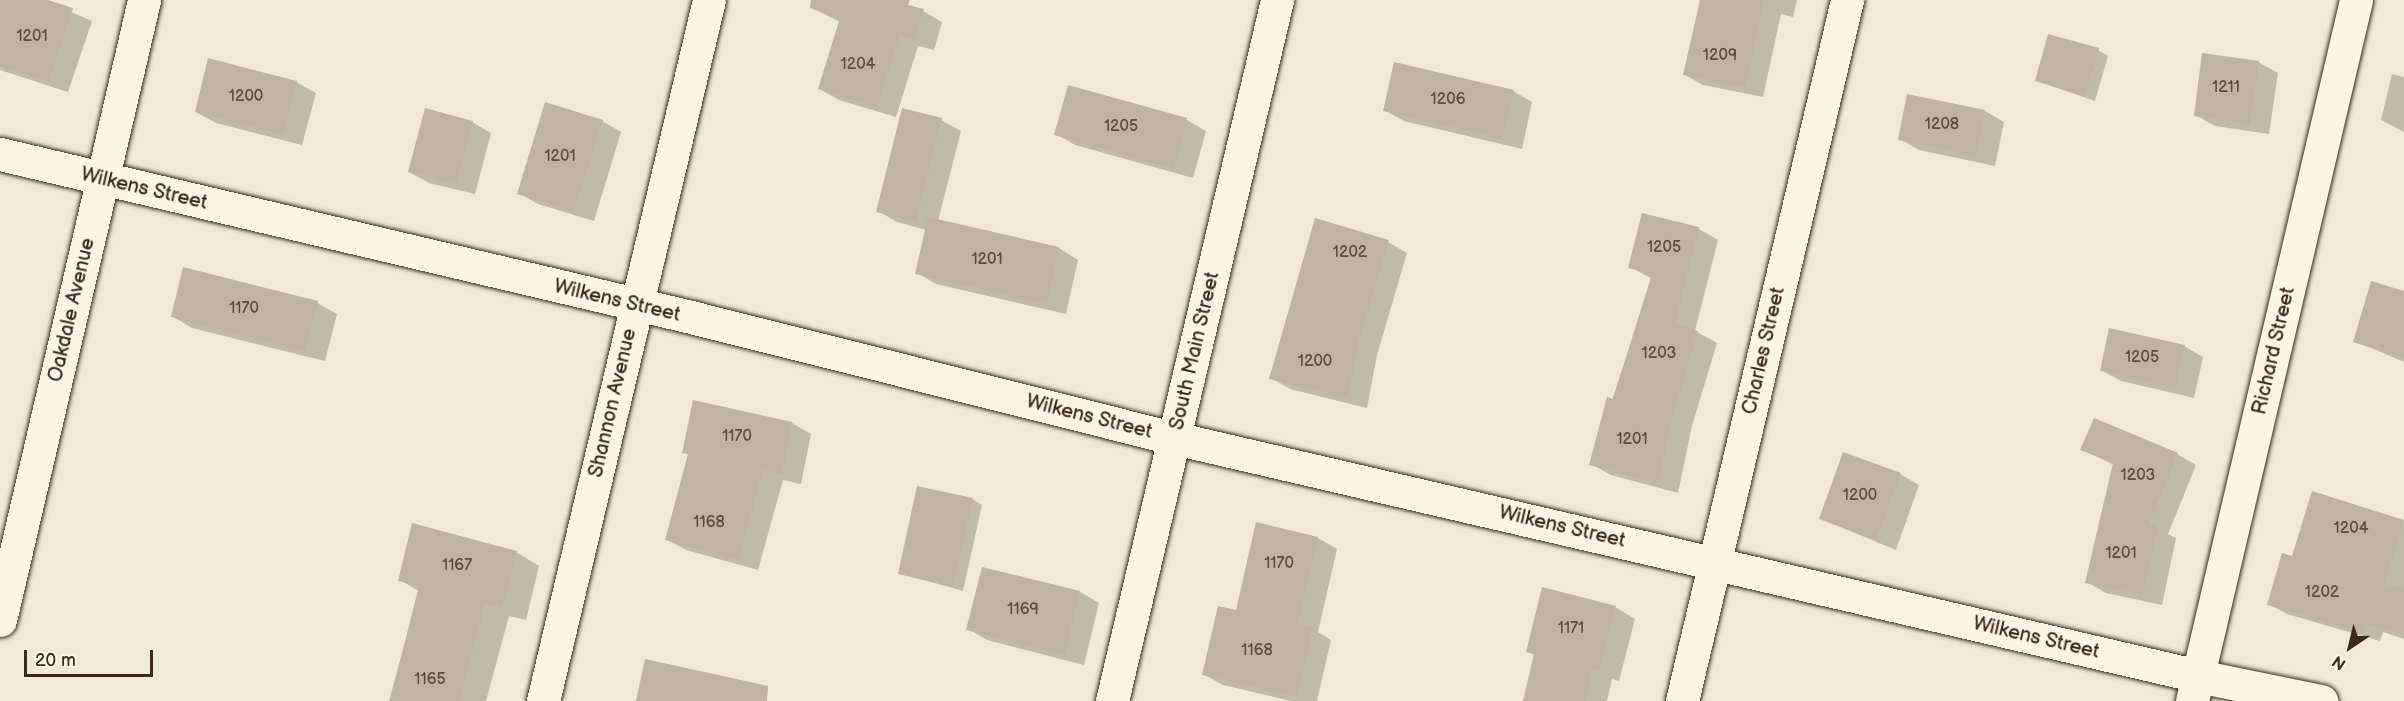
<!DOCTYPE html>
<style>
body{margin:0}
#map{position:relative;width:2404px;height:701px;overflow:hidden;background:#f0e9d9;font-family:"Balsamiq Sans",sans-serif}
div>[style]{position:absolute}
.shadow>*{inset:0;background:#0003}
.building>*{inset:0;background:#beb3a4}
.roads{filter:drop-shadow(0 0 2px #3b2a1e) drop-shadow(0 0 2px #3b2a1e)}
.street>*{height:33px;margin:-16.5px;padding:0 16.5px;transform-origin:16.5px;border-radius:16.5px;background:#fcf5e5}
.secondary>*{height:33px;margin:-16.5px;padding:0 16.5px;transform-origin:16.5px;border-radius:16.5px;background:#fcf5e5}
span{translate:-50% -50%;white-space:nowrap;text-align:center;line-height:1.15;-webkit-text-stroke:4.5px #fcf5e5;paint-order:stroke}
.number-label{font-size:16px;color:#5c4c40}
.number-label span{-webkit-text-stroke-width:0}
.street-label{font-size:20px;color:#3b2a1e}
.north{position:absolute;left:2320px;top:617px;width:60px;height:60px;-webkit-text-stroke:4px #fcf5e5;paint-order:stroke;rotate:215deg;font-size:16px;font-weight:700;line-height:24px;text-align:center;color:#3b2a1e}
.north::after{content:'';display:block;margin:auto;width:21px;height:27px;background:#3b2a1e;clip-path:polygon(50% 0,100% 100%,50% 72%,0 100%)}
.scale{position:absolute;left:24px;top:650px;width:129px;height:27px;box-sizing:border-box;border:3px solid #3b2a1e;border-top:0;padding-left:8px;font-size:18px;line-height:21px;white-space:nowrap;color:#3b2a1e;-webkit-text-stroke:4px #fcf5e5;paint-order:stroke}
</style>
<div id="map">
<div class="shadow">
<div style="clip-path:polygon(5px 0,43px 0,92px 21px,68px 92px,0 70px,0 7px)"></div>
<div style="clip-path:polygon(812px 0,888px 0,923px 11px,942px 22px,934px 50px,918px 46px,896px 117px,839px 100px,820px 89px,840px 22px,810px 7px)"></div>
<div style="clip-path:polygon(1702px 0,1797px 0,1793px 17px,1781px 14px,1763px 97px,1703px 85px,1685px 75px)"></div>
<div style="clip-path:polygon(2098px 50px,2108px 56px,2095px 101px,2037px 81px)"></div>
<div style="clip-path:polygon(2258px 62px,2278px 73px,2269px 134px,2215px 126px,2195px 115px)"></div>
<div style="clip-path:polygon(2392px 74px,2404px 77px,2404px 132px,2381px 120px)"></div>
<div style="clip-path:polygon(296px 82px,316px 93px,302px 145px,216px 123px,196px 112px)"></div>
<div style="clip-path:polygon(1069px 86px,1187px 120px,1206px 131px,1193px 178px,1075px 145px,1056px 134px)"></div>
<div style="clip-path:polygon(1513px 91px,1532px 102px,1522px 149px,1404px 121px,1384px 110px)"></div>
<div style="clip-path:polygon(1985px 111px,2004px 122px,1995px 166px,1919px 150px,1900px 139px)"></div>
<div style="clip-path:polygon(941px 120px,961px 131px,938px 221px,1059px 248px,1078px 260px,1066px 314px,936px 284px,917px 273px,926px 230px,897px 222px,878px 211px)"></div>
<div style="clip-path:polygon(602px 121px,621px 132px,594px 221px,538px 204px,519px 193px)"></div>
<div style="clip-path:polygon(472px 122px,491px 133px,475px 194px,429px 183px,409px 172px)"></div>
<div style="clip-path:polygon(1699px 229px,1718px 240px,1695px 331px,1717px 343px,1692px 426px,1678px 493px,1611px 475px,1591px 464px,1652px 279px,1630px 267px)"></div>
<div style="clip-path:polygon(1388px 242px,1407px 253px,1377px 355px,1367px 408px,1290px 389px,1271px 378px)"></div>
<div style="clip-path:polygon(2404px 293px,2404px 362px,2355px 341px)"></div>
<div style="clip-path:polygon(317px 303px,337px 314px,325px 361px,192px 328px,172px 316px)"></div>
<div style="clip-path:polygon(2184px 346px,2203px 357px,2194px 398px,2121px 381px,2101px 370px)"></div>
<div style="clip-path:polygon(694px 402px,792px 423px,811px 434px,801px 484px,783px 480px,758px 570px,686px 550px,666px 539px,689px 455px,684px 452px)"></div>
<div style="clip-path:polygon(2082px 449px,2177px 454px,2196px 465px,2168px 534px,2176px 538px,2162px 605px,2106px 593px,2087px 582px,2114px 465px)"></div>
<div style="clip-path:polygon(1900px 474px,1919px 485px,1896px 550px,1821px 519px)"></div>
<div style="clip-path:polygon(2313px 493px,2404px 521px,2404px 639px,2383px 632px,2380px 641px,2287px 614px,2269px 604px,2293px 558px)"></div>
<div style="clip-path:polygon(972px 499px,982px 505px,963px 591px,899px 573px)"></div>
<div style="clip-path:polygon(1257px 524px,1318px 538px,1337px 549px,1318px 632px,1331px 640px,1317px 701px,1291px 701px,1223px 685px,1203px 674px,1237px 612px)"></div>
<div style="clip-path:polygon(516px 552px,539px 566px,526px 620px,509px 616px,486px 701px,389px 701px,419px 591px,400px 580px)"></div>
<div style="clip-path:polygon(983px 568px,1080px 592px,1099px 603px,1084px 665px,987px 640px,968px 629px)"></div>
<div style="clip-path:polygon(1615px 607px,1635px 619px,1619px 681px,1612px 679px,1607px 701px,1524px 701px,1535px 655px,1528px 651px)"></div>
</div>
<div class="building">
<div style="clip-path:polygon(0 0,48px 0,73px 8px,49px 82px,0 66px)"></div>
<div style="clip-path:polygon(811px 0,910px 0,908px 5px,924px 9px,914px 40px,899px 36px,877px 108px,818px 89px,840px 18px,810px 8px)"></div>
<div style="clip-path:polygon(1700px 0,1764px 0,1746px 88px,1683px 75px)"></div>
<div style="clip-path:polygon(2048px 34px,2099px 48px,2085px 96px,2035px 81px)"></div>
<div style="clip-path:polygon(2202px 53px,2259px 61px,2250px 124px,2194px 116px)"></div>
<div style="clip-path:polygon(208px 58px,297px 81px,283px 135px,195px 112px)"></div>
<div style="clip-path:polygon(1394px 62px,1514px 90px,1502px 139px,1383px 111px)"></div>
<div style="clip-path:polygon(1068px 85px,1187px 118px,1174px 169px,1054px 135px)"></div>
<div style="clip-path:polygon(1907px 94px,1985px 110px,1976px 156px,1898px 140px)"></div>
<div style="clip-path:polygon(545px 102px,603px 120px,574px 211px,517px 194px)"></div>
<div style="clip-path:polygon(425px 108px,473px 121px,456px 184px,408px 172px)"></div>
<div style="clip-path:polygon(902px 108px,942px 118px,916px 222px,876px 212px)"></div>
<div style="clip-path:polygon(1642px 213px,1699px 227px,1675px 324px,1698px 331px,1673px 415px,1658px 483px,1589px 465px,1607px 397px,1613px 399px,1652px 274px,1628px 268px)"></div>
<div style="clip-path:polygon(928px 217px,1059px 247px,1047px 304px,915px 274px)"></div>
<div style="clip-path:polygon(1315px 218px,1389px 240px,1358px 344px,1348px 398px,1269px 379px)"></div>
<div style="clip-path:polygon(183px 267px,318px 301px,305px 351px,171px 317px)"></div>
<div style="clip-path:polygon(2371px 281px,2404px 291px,2404px 358px,2353px 342px)"></div>
<div style="clip-path:polygon(2109px 328px,2185px 345px,2175px 388px,2100px 371px)"></div>
<div style="clip-path:polygon(693px 400px,792px 422px,782px 474px,763px 470px,739px 560px,665px 540px,688px 454px,682px 453px)"></div>
<div style="clip-path:polygon(2094px 418px,2178px 453px,2149px 524px,2158px 526px,2143px 595px,2085px 583px,2113px 463px,2080px 450px)"></div>
<div style="clip-path:polygon(1843px 452px,1901px 473px,1876px 540px,1819px 519px)"></div>
<div style="clip-path:polygon(917px 486px,973px 498px,953px 587px,898px 574px)"></div>
<div style="clip-path:polygon(2312px 491px,2404px 520px,2385px 584px,2404px 589px,2404px 635px,2365px 623px,2362px 632px,2267px 605px,2282px 553px,2292px 556px)"></div>
<div style="clip-path:polygon(1256px 522px,1318px 537px,1298px 624px,1313px 627px,1297px 697px,1202px 675px,1218px 606px,1236px 610px)"></div>
<div style="clip-path:polygon(412px 523px,517px 551px,502px 608px,485px 603px,460px 701px,390px 701px,419px 586px,398px 581px)"></div>
<div style="clip-path:polygon(982px 567px,1080px 591px,1065px 655px,966px 630px)"></div>
<div style="clip-path:polygon(1542px 587px,1616px 606px,1599px 671px,1593px 669px,1585px 701px,1523px 701px,1534px 654px,1526px 652px)"></div>
<div style="clip-path:polygon(645px 659px,768px 686px,767px 701px,636px 701px)"></div>
</div>
<div class="roads">
<div class="street">
<div style="left:0;top:154px;width:710px;rotate:13.27deg"></div>
<div style="left:691px;top:317px;width:498px;rotate:14.1deg"></div>
<div style="left:1174px;top:438px;width:1051px;rotate:13.08deg"></div>
<div style="left:2198px;top:676px;width:126px;rotate:11.5deg"></div>
<div style="left:0;top:620px;width:637px;rotate:-76.92deg"></div>
<div style="left:543px;top:701px;width:720px;rotate:-76.68deg"></div>
<div style="left:1682px;top:701px;width:720px;rotate:-76.75deg"></div>
<div style="left:2192px;top:701px;width:720px;rotate:-76.83deg"></div>
</div>
<div class="secondary">
<div style="left:1112px;top:701px;width:720px;rotate:-76.75deg"></div>
</div>
</div>
<div class="number-label">
<span style="left:32px;top:37px">1201</span>
<span style="left:1720px;top:56px">1209</span>
<span style="left:858px;top:65px">1204</span>
<span style="left:2226px;top:88px">1211</span>
<span style="left:246px;top:97px">1200</span>
<span style="left:1448px;top:100px">1206</span>
<span style="left:1942px;top:125px">1208</span>
<span style="left:1121px;top:127px">1205</span>
<span style="left:560px;top:157px">1201</span>
<span style="left:1664px;top:248px">1205</span>
<span style="left:1350px;top:253px">1202</span>
<span style="left:987px;top:260px">1201</span>
<span style="left:244px;top:309px">1170</span>
<span style="left:1659px;top:354px">1203</span>
<span style="left:2142px;top:358px">1205</span>
<span style="left:1315px;top:362px">1200</span>
<span style="left:737px;top:437px">1170</span>
<span style="left:1632px;top:440px">1201</span>
<span style="left:2138px;top:476px">1203</span>
<span style="left:1860px;top:496px">1200</span>
<span style="left:709px;top:523px">1168</span>
<span style="left:2351px;top:529px">1204</span>
<span style="left:2121px;top:554px">1201</span>
<span style="left:1279px;top:564px">1170</span>
<span style="left:457px;top:566px">1167</span>
<span style="left:2322px;top:593px">1202</span>
<span style="left:1023px;top:610px">1169</span>
<span style="left:1571px;top:629px">1171</span>
<span style="left:1257px;top:651px">1168</span>
<span style="left:430px;top:680px">1165</span>
</div>
<div class="street-label">
<span style="left:144px;top:189px;rotate:13deg">Wilkens Street</span>
<span style="left:617px;top:301px;rotate:13deg">Wilkens Street</span>
<span style="left:72px;top:310px;rotate:-77deg">Oakdale Avenue</span>
<span style="left:1195px;top:351px;rotate:-77deg">South Main Street</span>
<span style="left:1764px;top:351px;rotate:-77deg">Charles Street</span>
<span style="left:2274px;top:351px;rotate:-77deg">Richard Street</span>
<span style="left:613px;top:403px;rotate:-77deg">Shannon Avenue</span>
<span style="left:1089px;top:417px;rotate:14deg">Wilkens Street</span>
<span style="left:1562px;top:527px;rotate:13deg">Wilkens Street</span>
<span style="left:2036px;top:638px;rotate:13deg">Wilkens Street</span>
</div>
<div class="north">N</div>
<div class="scale">20 m</div>
</div>
